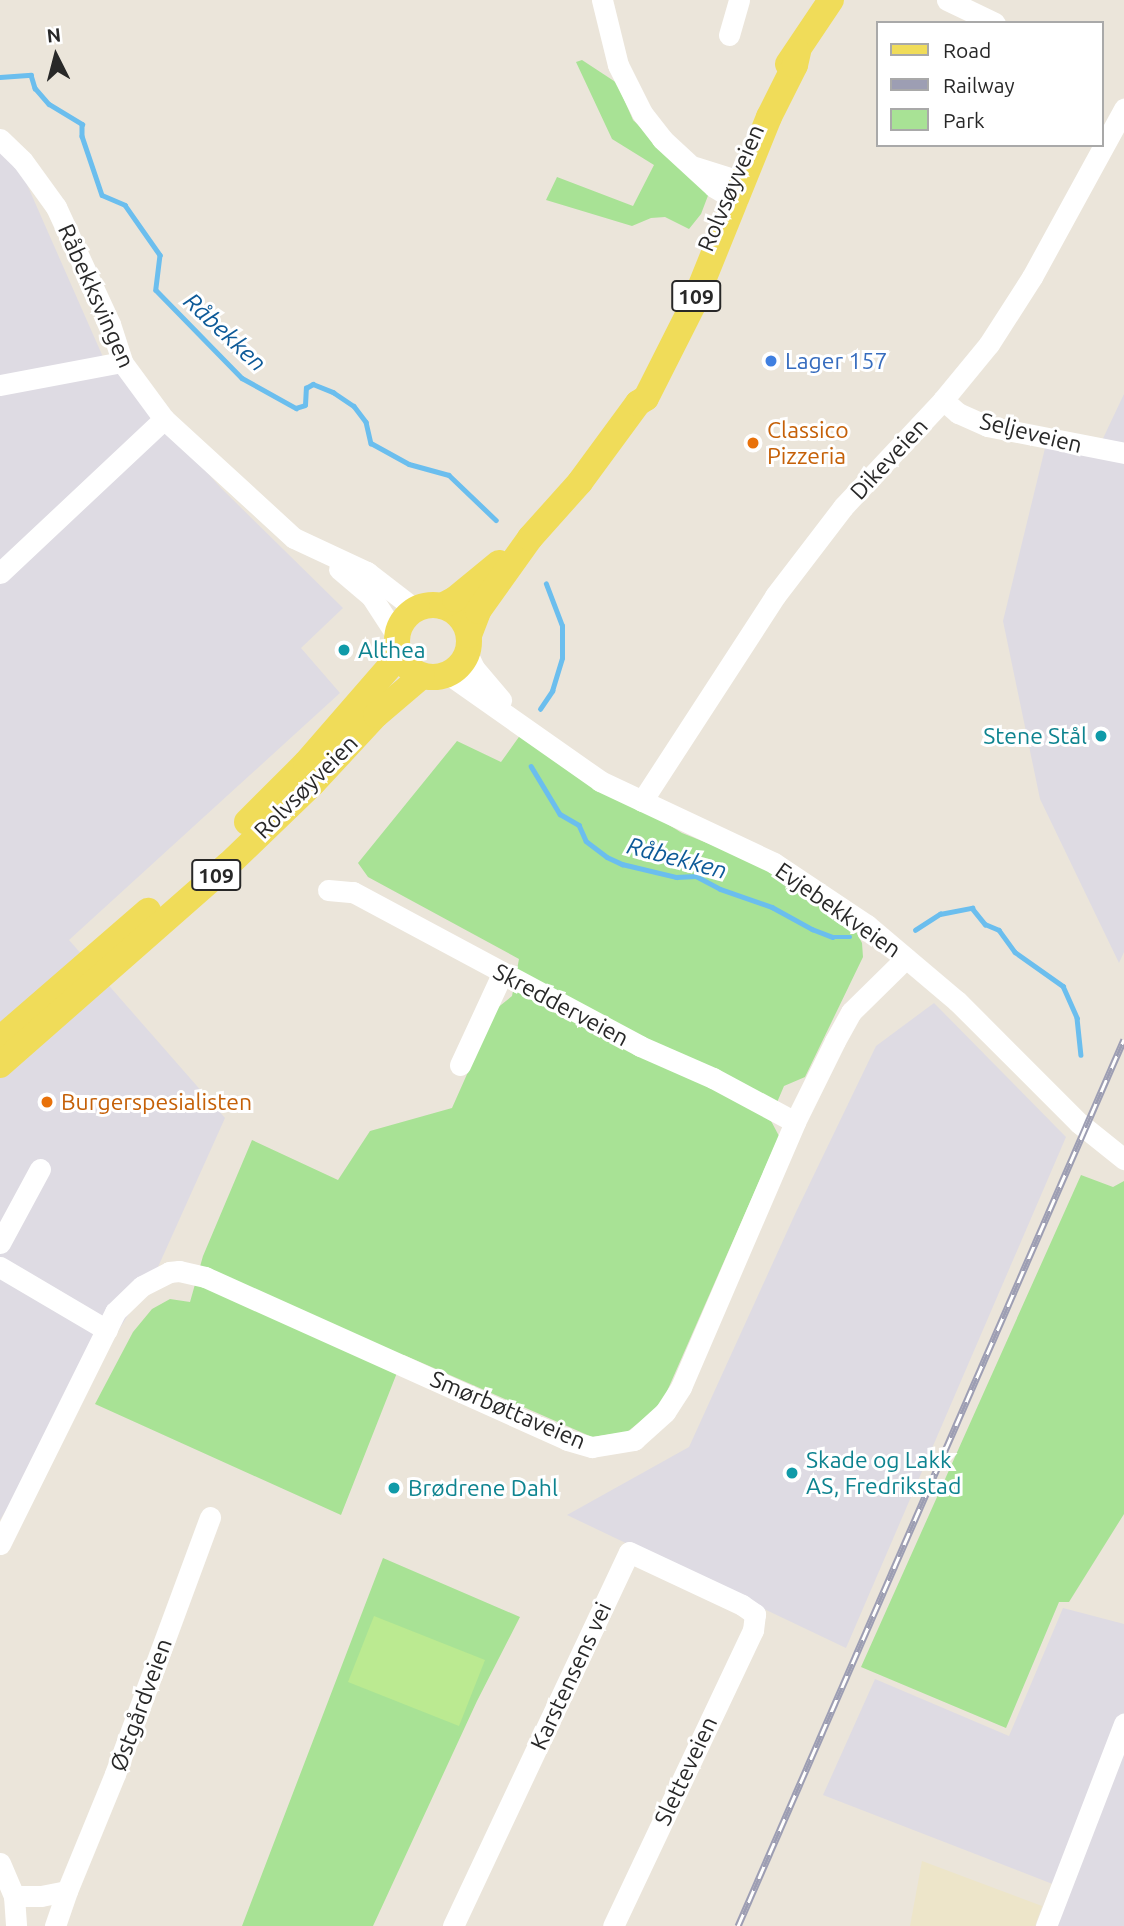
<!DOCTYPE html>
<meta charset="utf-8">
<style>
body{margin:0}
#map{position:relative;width:1124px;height:1926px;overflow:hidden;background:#ebe5da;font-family:Ubuntu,sans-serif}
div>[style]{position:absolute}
.industrial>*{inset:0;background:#dedbe3}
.education>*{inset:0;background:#ede5c9}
.green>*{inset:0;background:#a8e295}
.pitch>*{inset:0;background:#bbea91}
.stream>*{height:4.5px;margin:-2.25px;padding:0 2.25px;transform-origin:2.25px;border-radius:2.25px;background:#6bbeee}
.minor>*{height:21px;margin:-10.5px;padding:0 10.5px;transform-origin:10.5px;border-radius:10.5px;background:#fff}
.major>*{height:26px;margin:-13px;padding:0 13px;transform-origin:13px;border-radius:13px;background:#f0dc59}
.major>.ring{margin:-13px;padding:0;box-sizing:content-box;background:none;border:26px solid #f0dc59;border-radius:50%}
.rail>*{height:7px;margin-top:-3.5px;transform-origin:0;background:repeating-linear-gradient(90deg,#fff 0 13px,#9d9eb3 0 26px);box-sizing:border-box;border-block:2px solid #9d9eb3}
.dots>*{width:19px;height:19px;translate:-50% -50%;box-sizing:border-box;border:4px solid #fff;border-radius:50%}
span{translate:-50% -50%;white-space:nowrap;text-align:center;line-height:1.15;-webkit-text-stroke:6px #fff;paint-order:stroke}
.shield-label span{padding:2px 5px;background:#fff;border:2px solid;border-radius:5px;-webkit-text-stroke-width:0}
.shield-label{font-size:21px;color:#282828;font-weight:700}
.street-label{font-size:23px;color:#282828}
.shop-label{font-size:23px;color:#366cbe}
.left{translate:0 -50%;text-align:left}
.food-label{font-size:23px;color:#c56008}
.culture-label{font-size:23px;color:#0d838f}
.right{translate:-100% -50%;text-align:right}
.water-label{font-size:24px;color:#0d5a98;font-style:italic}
.legend{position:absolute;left:876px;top:21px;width:228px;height:126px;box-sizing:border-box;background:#fff;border:2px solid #a9a9a9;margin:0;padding:9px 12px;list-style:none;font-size:21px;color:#282828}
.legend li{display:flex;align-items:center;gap:14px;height:35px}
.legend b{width:35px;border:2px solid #a9a9a9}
.north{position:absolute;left:21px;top:21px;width:70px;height:70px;-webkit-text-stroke:5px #fff;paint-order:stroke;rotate:354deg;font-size:19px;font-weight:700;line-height:28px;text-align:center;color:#282828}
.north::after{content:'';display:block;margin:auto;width:24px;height:32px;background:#282828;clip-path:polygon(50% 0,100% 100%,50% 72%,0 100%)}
</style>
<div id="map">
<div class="industrial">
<div style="clip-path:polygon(0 153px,18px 164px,103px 357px,221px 488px,343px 608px,301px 648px,340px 693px,69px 940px,225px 1118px,158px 1267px,0 1520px)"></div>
<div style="clip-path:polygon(1124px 394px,1124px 952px,1119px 963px,1040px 799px,1003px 621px,1047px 440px,1098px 449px)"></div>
<div style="clip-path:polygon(934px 1003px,1066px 1137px,846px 1648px,567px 1515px,689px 1447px,796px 1212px,876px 1046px)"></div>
<div style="clip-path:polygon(1063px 1608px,1124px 1624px,1124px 1926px,1055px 1926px,1068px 1890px,823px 1795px,875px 1679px,1009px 1736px)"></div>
</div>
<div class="education">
<div style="clip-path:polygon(922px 1861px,1042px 1906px,1035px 1926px,910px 1926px)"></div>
</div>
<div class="green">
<div style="clip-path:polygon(582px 60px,617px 83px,633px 120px,709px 193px,701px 214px,689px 229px,665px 217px,651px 218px,632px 226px,546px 200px,557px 177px,633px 206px,654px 165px,612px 139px,576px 62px)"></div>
<div style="clip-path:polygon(521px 734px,682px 833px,777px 871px,851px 922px,862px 943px,863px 957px,805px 1077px,784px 1086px,770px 1119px,779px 1136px,661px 1405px,627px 1432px,592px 1437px,404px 1355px,341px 1515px,95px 1404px,133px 1332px,152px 1309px,170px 1299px,190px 1302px,203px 1256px,252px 1140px,338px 1180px,370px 1131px,452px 1108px,496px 1009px,512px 996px,519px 959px,368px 877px,358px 863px,457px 741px,501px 762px)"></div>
<div style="clip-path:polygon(1081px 1175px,1113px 1187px,1124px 1181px,1124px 1514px,1069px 1602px,1059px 1602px,1006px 1728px,861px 1667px)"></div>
<div style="clip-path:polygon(383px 1558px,520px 1617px,477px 1701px,373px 1926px,242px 1926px)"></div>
</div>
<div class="pitch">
<div style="clip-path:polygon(374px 1616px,485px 1660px,459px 1726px,348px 1682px)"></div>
</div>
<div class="stream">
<div style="left:0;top:77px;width:31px;rotate:-4deg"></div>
<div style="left:31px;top:75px;width:14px;rotate:73deg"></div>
<div style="left:35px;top:88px;width:21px;rotate:49deg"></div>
<div style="left:49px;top:104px;width:39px;rotate:31deg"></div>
<div style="left:82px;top:124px;width:12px;rotate:90deg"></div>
<div style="left:82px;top:136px;width:62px;rotate:71.3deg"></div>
<div style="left:102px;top:195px;width:25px;rotate:23deg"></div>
<div style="left:125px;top:205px;width:61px;rotate:55deg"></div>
<div style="left:160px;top:255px;width:35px;rotate:97deg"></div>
<div style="left:156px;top:290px;width:123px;rotate:45.7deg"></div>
<div style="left:242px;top:378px;width:62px;rotate:29.1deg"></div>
<div style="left:296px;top:408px;width:9px;rotate:-18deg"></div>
<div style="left:305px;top:405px;width:17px;rotate:-87deg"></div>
<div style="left:306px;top:388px;width:8px;rotate:-30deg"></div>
<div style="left:313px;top:384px;width:22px;rotate:22deg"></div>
<div style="left:333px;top:392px;width:25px;rotate:34deg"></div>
<div style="left:354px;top:406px;width:20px;rotate:53deg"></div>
<div style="left:366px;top:422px;width:22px;rotate:77deg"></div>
<div style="left:371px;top:443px;width:43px;rotate:28.9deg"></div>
<div style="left:409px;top:464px;width:41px;rotate:15.4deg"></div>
<div style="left:449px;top:475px;width:65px;rotate:43.8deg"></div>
<div style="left:540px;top:709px;width:22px;rotate:-56deg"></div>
<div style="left:552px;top:691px;width:34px;rotate:-73deg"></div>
<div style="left:562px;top:658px;width:32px;rotate:-90deg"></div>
<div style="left:562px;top:626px;width:45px;rotate:-110.9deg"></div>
<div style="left:531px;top:766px;width:56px;rotate:58.9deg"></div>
<div style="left:560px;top:814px;width:22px;rotate:30deg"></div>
<div style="left:579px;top:825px;width:17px;rotate:66deg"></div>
<div style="left:586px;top:841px;width:26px;rotate:37deg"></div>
<div style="left:607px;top:857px;width:17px;rotate:25deg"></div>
<div style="left:622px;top:864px;width:56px;rotate:13.5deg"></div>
<div style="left:676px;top:877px;width:20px;rotate:-3deg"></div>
<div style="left:696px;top:876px;width:27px;rotate:28deg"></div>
<div style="left:720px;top:889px;width:55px;rotate:19.1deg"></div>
<div style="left:772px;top:907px;width:46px;rotate:28.8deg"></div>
<div style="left:812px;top:929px;width:22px;rotate:21deg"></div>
<div style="left:833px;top:937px;width:17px"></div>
<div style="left:915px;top:930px;width:30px;rotate:-33deg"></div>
<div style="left:940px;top:914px;width:33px;rotate:-11deg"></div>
<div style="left:972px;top:908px;width:21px;rotate:51deg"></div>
<div style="left:985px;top:924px;width:15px;rotate:23deg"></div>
<div style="left:999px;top:930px;width:27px;rotate:54deg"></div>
<div style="left:1015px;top:952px;width:59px;rotate:35.3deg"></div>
<div style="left:1063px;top:986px;width:35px;rotate:66deg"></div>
<div style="left:1077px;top:1018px;width:37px;rotate:84deg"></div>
</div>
<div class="minor">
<div style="left:602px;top:0;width:67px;rotate:76.2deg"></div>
<div style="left:618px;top:65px;width:54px;rotate:63.4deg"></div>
<div style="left:642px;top:113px;width:33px;rotate:52deg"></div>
<div style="left:662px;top:139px;width:71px;rotate:42.7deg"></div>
<div style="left:714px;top:187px;width:27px;rotate:31deg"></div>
<div style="left:947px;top:0;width:53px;rotate:25.6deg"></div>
<div style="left:729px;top:35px;width:36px;rotate:-74deg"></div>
<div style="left:0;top:139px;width:30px;rotate:44deg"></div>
<div style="left:22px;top:160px;width:58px;rotate:54.1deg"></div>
<div style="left:56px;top:207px;width:129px;rotate:65.2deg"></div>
<div style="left:110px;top:324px;width:40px;rotate:72deg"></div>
<div style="left:122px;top:362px;width:71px;rotate:53.6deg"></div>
<div style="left:164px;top:419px;width:176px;rotate:42.5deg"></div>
<div style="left:294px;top:538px;width:81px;rotate:25deg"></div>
<div style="left:367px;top:572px;width:61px;rotate:37.6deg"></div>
<div style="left:695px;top:167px;width:50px;rotate:17.4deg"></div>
<div style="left:0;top:385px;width:124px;rotate:-10.7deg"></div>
<div style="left:943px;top:400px;width:20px;rotate:41deg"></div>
<div style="left:958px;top:413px;width:32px;rotate:24deg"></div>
<div style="left:987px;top:426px;width:140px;rotate:11.1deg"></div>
<div style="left:339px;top:569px;width:42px;rotate:40.2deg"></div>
<div style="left:371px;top:596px;width:48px;rotate:57deg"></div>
<div style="left:0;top:573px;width:225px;rotate:-43.2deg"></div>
<div style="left:467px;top:653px;width:17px;rotate:65deg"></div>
<div style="left:474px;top:668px;width:42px;rotate:49.8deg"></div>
<div style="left:448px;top:674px;width:186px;rotate:35.1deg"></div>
<div style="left:600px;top:781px;width:192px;rotate:25.2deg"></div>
<div style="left:774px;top:863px;width:112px;rotate:33.7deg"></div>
<div style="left:867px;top:925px;width:118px;rotate:40.2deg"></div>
<div style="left:957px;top:1001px;width:173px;rotate:45deg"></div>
<div style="left:1079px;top:1123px;width:58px;rotate:38.7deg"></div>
<div style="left:642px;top:801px;width:244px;rotate:-57deg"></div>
<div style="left:775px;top:596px;width:112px;rotate:-52.6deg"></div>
<div style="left:843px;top:507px;width:146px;rotate:-46.9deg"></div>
<div style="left:943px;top:400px;width:72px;rotate:-50.6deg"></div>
<div style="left:989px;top:344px;width:80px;rotate:-57.3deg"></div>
<div style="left:1032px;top:277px;width:192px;rotate:-61.3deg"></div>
<div style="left:328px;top:890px;width:25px;rotate:5deg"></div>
<div style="left:353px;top:892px;width:326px;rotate:28.2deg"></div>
<div style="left:640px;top:1046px;width:80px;rotate:23.7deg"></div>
<div style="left:713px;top:1078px;width:93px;rotate:28.2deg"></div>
<div style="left:460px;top:1065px;width:100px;rotate:-65.2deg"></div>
<div style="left:0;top:1243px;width:84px;rotate:-61.6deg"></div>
<div style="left:0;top:1267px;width:124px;rotate:30.5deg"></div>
<div style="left:0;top:1544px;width:259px;rotate:-63.6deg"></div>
<div style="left:115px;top:1312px;width:37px;rotate:-44deg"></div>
<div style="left:142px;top:1286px;width:30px;rotate:-27deg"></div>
<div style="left:169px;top:1272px;width:10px;rotate:-6deg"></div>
<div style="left:179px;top:1271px;width:27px;rotate:13deg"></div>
<div style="left:205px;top:1277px;width:397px;rotate:24.2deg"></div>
<div style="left:567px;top:1440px;width:26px;rotate:16deg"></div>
<div style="left:592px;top:1447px;width:43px;rotate:-9.5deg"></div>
<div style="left:634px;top:1440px;width:42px;rotate:-42.1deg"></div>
<div style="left:665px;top:1412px;width:30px;rotate:-57deg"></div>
<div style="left:681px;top:1387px;width:288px;rotate:-66.7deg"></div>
<div style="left:795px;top:1122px;width:90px;rotate:-63.7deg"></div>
<div style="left:835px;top:1041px;width:33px;rotate:-61deg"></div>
<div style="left:851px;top:1012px;width:77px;rotate:-44.5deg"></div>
<div style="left:0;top:1863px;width:36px;rotate:67deg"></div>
<div style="left:14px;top:1896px;width:30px;rotate:86deg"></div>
<div style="left:67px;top:1891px;width:126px;rotate:-67.7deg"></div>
<div style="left:115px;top:1774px;width:274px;rotate:-69.7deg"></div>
<div style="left:14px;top:1896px;width:27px"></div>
<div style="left:41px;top:1896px;width:26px;rotate:-11deg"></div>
<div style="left:67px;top:1891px;width:37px;rotate:109deg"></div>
<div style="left:453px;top:1926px;width:413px;rotate:-64.8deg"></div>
<div style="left:629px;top:1552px;width:125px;rotate:25.1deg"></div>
<div style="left:742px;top:1605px;width:16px;rotate:35deg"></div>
<div style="left:755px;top:1614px;width:16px;rotate:97deg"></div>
<div style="left:753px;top:1630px;width:327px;rotate:115.3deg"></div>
<div style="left:1046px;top:1926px;width:217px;rotate:-68.9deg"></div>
</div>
<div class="major">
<div style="left:788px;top:64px;width:77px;rotate:-56.1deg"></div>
<div class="ring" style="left:397px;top:605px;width:46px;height:46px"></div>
<div style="left:442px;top:606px;width:15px;rotate:-28deg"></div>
<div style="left:455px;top:599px;width:57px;rotate:-39.3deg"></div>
<div style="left:469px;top:635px;width:26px;rotate:-69deg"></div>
<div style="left:478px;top:611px;width:90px;rotate:-54.5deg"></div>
<div style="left:530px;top:538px;width:75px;rotate:-48.2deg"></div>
<div style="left:580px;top:482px;width:98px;rotate:-53.7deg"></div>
<div style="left:638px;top:403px;width:9px;rotate:-32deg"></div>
<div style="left:646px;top:398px;width:104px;rotate:-63.2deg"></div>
<div style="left:693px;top:305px;width:203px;rotate:-68deg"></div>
<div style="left:769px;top:117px;width:58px;rotate:-63.4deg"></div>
<div style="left:795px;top:65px;width:13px;rotate:-77deg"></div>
<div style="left:247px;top:822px;width:83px;rotate:-45deg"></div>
<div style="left:306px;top:763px;width:142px;rotate:-49deg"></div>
<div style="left:0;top:1039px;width:196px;rotate:-40.9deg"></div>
<div style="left:0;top:1065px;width:303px;rotate:-41.3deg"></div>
<div style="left:228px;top:865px;width:118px;rotate:-44deg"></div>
<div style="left:313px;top:783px;width:93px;rotate:-47.2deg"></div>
<div style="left:376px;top:715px;width:60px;rotate:-40.3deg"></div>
</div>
<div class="rail">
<div style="left:738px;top:1926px;width:967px;rotate:-66.48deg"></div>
</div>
<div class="dots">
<div style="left:771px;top:361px;background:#3f7fe0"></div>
<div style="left:753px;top:443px;background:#e8710a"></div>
<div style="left:344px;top:650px;background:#0f9aa8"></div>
<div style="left:1101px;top:736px;background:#0f9aa8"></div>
<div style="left:47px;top:1102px;background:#e8710a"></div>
<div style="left:792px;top:1473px;background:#0f9aa8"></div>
<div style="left:394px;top:1488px;background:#0f9aa8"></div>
</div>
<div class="shield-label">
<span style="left:696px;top:296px">109</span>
<span style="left:216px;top:875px">109</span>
</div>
<div class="street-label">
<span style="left:731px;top:188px;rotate:-67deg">Rolvsøyveien</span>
<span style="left:96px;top:296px;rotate:66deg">Råbekksvingen</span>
<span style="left:1031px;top:433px;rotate:14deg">Seljeveien</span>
<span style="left:889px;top:459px;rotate:-47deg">Dikeveien</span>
<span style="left:306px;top:787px;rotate:-45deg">Rolvsøyveien</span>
<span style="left:838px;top:910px;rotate:35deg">Evjebekkveien</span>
<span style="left:561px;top:1005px;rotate:28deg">Skredderveien</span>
<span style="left:508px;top:1410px;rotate:23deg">Smørbøttaveien</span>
<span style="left:571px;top:1676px;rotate:-65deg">Karstensens vei</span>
<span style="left:141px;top:1705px;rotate:-70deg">Østgårdveien</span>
<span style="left:686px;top:1771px;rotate:-65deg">Sletteveien</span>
</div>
<div class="shop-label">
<span class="left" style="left:785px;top:361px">Lager 157</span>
</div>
<div class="food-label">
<span class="left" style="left:767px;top:443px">Classico<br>Pizzeria</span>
<span class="left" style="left:61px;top:1102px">Burgerspesialisten</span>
</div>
<div class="culture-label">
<span class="left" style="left:358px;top:650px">Althea</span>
<span class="right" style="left:1087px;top:736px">Stene Stål</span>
<span class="left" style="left:806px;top:1473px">Skade og Lakk<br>AS, Fredrikstad</span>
<span class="left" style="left:408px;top:1488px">Brødrene Dahl</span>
</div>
<div class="water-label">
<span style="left:225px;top:332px;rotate:43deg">Råbekken</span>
<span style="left:677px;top:858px;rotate:15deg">Råbekken</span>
</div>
<ul class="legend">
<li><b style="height:9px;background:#f0dc59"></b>Road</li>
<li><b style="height:9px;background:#9d9eb3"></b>Railway</li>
<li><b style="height:19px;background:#a8e295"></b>Park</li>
</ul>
<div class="north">N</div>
</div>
